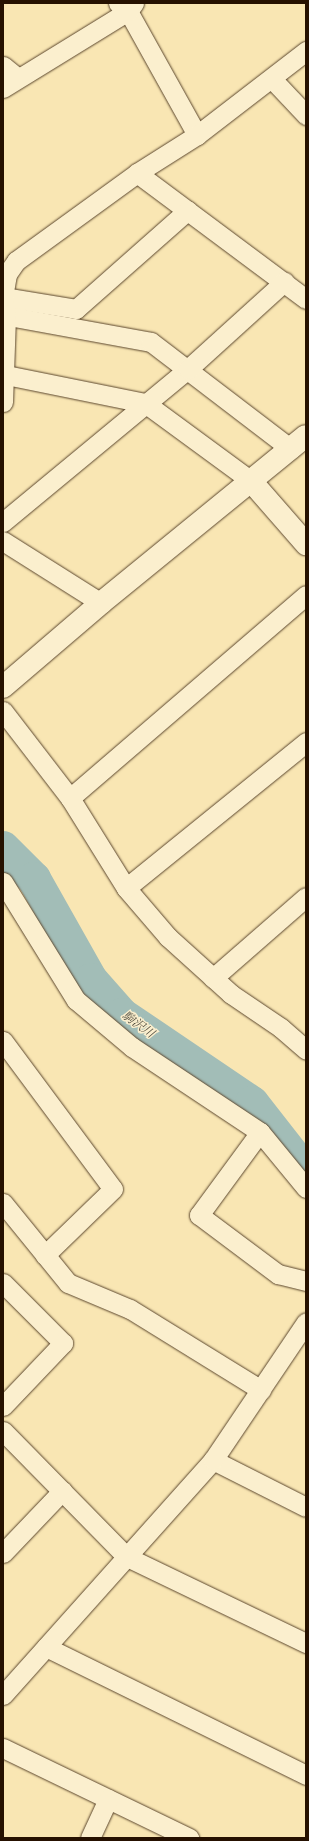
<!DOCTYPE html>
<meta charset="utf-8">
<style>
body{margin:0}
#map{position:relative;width:309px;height:1841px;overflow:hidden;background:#f9e6b3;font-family:"IM FELL Great Primer","Noto Serif JP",serif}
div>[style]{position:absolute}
.river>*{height:34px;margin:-17px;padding:0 17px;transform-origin:17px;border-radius:17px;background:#a2bdb7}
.roads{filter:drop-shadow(0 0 1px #5b462d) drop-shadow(0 0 1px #5b462d)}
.minor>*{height:19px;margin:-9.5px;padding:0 9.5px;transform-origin:9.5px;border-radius:9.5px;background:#fbefce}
.tertiary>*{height:22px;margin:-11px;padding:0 11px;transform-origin:11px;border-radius:11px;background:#fbefce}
span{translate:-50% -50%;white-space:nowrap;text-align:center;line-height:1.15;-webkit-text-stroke:3px #fbefce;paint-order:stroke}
.water-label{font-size:12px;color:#514d40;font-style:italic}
.frame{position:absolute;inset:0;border:4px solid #261100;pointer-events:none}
</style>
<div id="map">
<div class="river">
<div style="left:3px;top:848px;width:44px;rotate:45deg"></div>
<div style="left:34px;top:879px;width:116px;rotate:60.6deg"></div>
<div style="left:91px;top:980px;width:47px;rotate:48.5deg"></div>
<div style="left:122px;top:1015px;width:157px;rotate:34.1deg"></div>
<div style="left:252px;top:1103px;width:88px;rotate:52deg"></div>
</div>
<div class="roads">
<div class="minor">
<div style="left:118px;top:3px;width:13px;rotate:39deg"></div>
<div style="left:128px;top:11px;width:142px;rotate:60.9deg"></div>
<div style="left:3px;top:66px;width:19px;rotate:39deg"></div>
<div style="left:272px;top:79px;width:50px;rotate:46.6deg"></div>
<div style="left:3px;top:88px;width:147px;rotate:-31.6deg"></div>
<div style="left:128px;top:11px;width:10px;rotate:-53deg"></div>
<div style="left:137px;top:173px;width:211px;rotate:36.7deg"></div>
<div style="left:3px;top:297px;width:74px;rotate:9.3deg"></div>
<div style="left:76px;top:309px;width:149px;rotate:-41.5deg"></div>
<div style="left:3px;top:315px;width:150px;rotate:10.3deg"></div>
<div style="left:151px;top:342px;width:176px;rotate:37.4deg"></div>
<div style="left:6px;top:375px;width:142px;rotate:11.4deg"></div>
<div style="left:145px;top:403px;width:132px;rotate:36.3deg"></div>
<div style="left:3px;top:402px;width:86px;rotate:-88deg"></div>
<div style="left:6px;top:316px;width:19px;rotate:-99deg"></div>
<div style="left:3px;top:297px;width:23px;rotate:-80deg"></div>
<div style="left:7px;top:274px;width:16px;rotate:-55deg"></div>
<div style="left:16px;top:261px;width:150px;rotate:-36deg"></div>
<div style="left:137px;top:173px;width:71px;rotate:-32.3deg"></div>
<div style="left:197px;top:135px;width:138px;rotate:-37.6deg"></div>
<div style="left:3px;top:522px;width:240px;rotate:-39.6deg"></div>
<div style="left:188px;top:369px;width:130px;rotate:-42.2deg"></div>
<div style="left:3px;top:541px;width:116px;rotate:32.3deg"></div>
<div style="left:3px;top:711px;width:110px;rotate:52.4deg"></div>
<div style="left:70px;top:798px;width:106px;rotate:58.1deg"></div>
<div style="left:126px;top:888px;width:65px;rotate:49.4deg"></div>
<div style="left:168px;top:937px;width:85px;rotate:42.1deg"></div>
<div style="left:231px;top:994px;width:60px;rotate:34.2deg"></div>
<div style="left:281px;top:1028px;width:33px;rotate:41deg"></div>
<div style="left:70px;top:798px;width:311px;rotate:-40.7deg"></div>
<div style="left:3px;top:882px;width:139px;rotate:58.3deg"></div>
<div style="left:76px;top:1000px;width:73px;rotate:40deg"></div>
<div style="left:132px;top:1047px;width:154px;rotate:33.6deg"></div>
<div style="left:126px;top:888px;width:232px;rotate:-39deg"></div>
<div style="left:213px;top:978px;width:123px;rotate:-41.1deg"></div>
<div style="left:3px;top:1041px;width:184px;rotate:53.4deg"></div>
<div style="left:113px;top:1189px;width:95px;rotate:135.9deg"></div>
<div style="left:306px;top:1188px;width:72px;rotate:-129.4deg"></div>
<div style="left:260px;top:1132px;width:103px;rotate:126.3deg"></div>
<div style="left:199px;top:1215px;width:99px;rotate:36.8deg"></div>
<div style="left:278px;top:1274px;width:29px;rotate:14deg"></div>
<div style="left:3px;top:1203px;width:103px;rotate:50.9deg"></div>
<div style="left:68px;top:1283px;width:67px;rotate:22.8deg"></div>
<div style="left:130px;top:1309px;width:154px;rotate:31.7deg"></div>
<div style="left:3px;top:1283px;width:85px;rotate:45deg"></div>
<div style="left:63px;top:1343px;width:87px;rotate:133.6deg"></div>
<div style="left:3px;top:1431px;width:177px;rotate:45.5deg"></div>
<div style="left:127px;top:1557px;width:199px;rotate:25.7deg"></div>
<div style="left:213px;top:1460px;width:104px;rotate:26.8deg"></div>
<div style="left:3px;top:1553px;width:86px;rotate:-46.4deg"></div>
<div style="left:46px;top:1647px;width:290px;rotate:26.2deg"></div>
<div style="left:3px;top:1695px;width:315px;rotate:-48.2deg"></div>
<div style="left:213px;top:1460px;width:166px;rotate:-56deg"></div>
<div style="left:3px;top:1748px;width:207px;rotate:25.8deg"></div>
<div style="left:90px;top:1838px;width:43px;rotate:-65.2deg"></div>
</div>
<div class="tertiary">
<div style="left:251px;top:481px;width:84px;rotate:48.9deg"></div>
<div style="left:3px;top:687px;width:129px;rotate:-40.6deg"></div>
<div style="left:101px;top:603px;width:264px;rotate:-39.2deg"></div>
</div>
</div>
<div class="water-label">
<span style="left:138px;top:1025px;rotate:36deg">駒沢川</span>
</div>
<div class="frame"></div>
</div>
